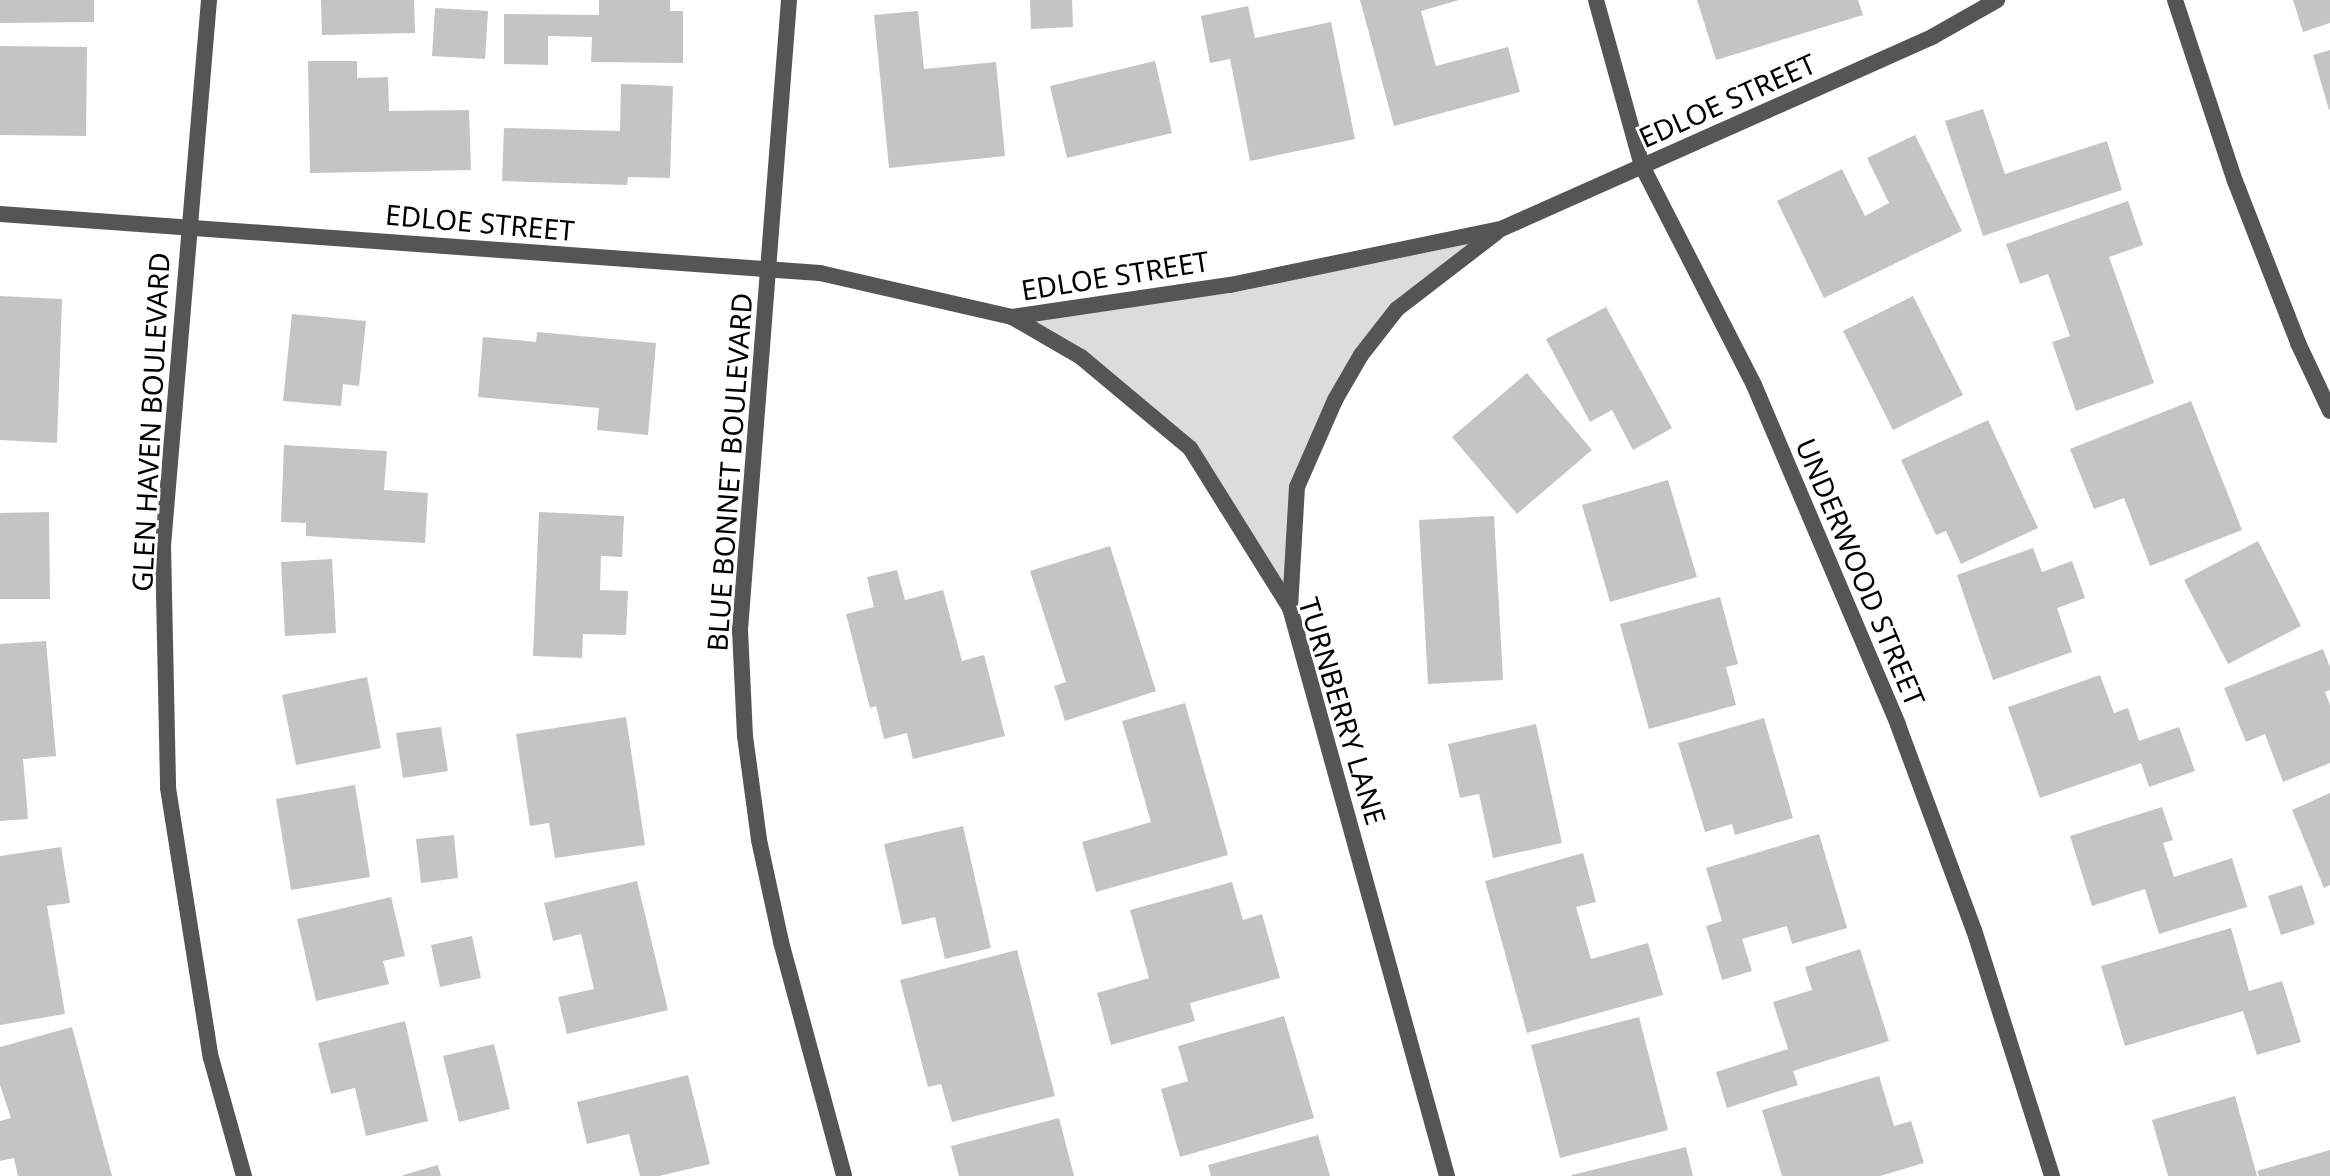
<!DOCTYPE html>
<style>
body{margin:0}
#map{position:relative;width:2330px;height:1176px;overflow:hidden;background:#fff;font-family:"Noto Sans",sans-serif}
div>[style]{position:absolute}
.green>*{inset:0;background:#dcdcdc}
.building>*{inset:0;background:#c4c4c4}
.minor>*{height:16px;margin:-8px;padding:0 8px;transform-origin:8px;border-radius:8px;background:#555}
span{translate:-50% -50%;white-space:nowrap;text-align:center;line-height:1.15;-webkit-text-stroke:6px #fff;paint-order:stroke}
.street-label{font-size:28px;color:#000}
</style>
<div id="map">
<div class="green">
<div style="clip-path:polygon(1501px 229px,1397px 309px,1361px 355px,1297px 487px,1290px 608px,1190px 448px,1138px 403px,1012px 317px)"></div>
</div>
<div class="building">
<div style="clip-path:polygon(0 0,94px 0,94px 22px,0 23px)"></div>
<div style="clip-path:polygon(321px 0,414px 0,415px 33px,322px 35px)"></div>
<div style="clip-path:polygon(599px 0,670px 0,670px 11px,683px 11px,683px 63px,591px 62px,592px 37px,548px 36px,548px 65px,504px 64px,504px 14px,599px 15px)"></div>
<div style="clip-path:polygon(1030px 0,1072px 0,1073px 27px,1031px 29px)"></div>
<div style="clip-path:polygon(1360px 0,1459px 0,1421px 11px,1436px 66px,1508px 47px,1520px 92px,1394px 126px)"></div>
<div style="clip-path:polygon(1697px 0,1858px 0,1863px 15px,1716px 60px)"></div>
<div style="clip-path:polygon(2293px 0,2330px 0,2330px 23px,2303px 32px)"></div>
<div style="clip-path:polygon(1248px 6px,1255px 38px,1331px 22px,1355px 139px,1250px 161px,1230px 59px,1210px 63px,1201px 16px)"></div>
<div style="clip-path:polygon(435px 8px,488px 11px,485px 59px,432px 56px)"></div>
<div style="clip-path:polygon(918px 11px,924px 69px,996px 62px,1005px 156px,889px 168px,874px 15px)"></div>
<div style="clip-path:polygon(0 46px,87px 47px,86px 136px,0 135px)"></div>
<div style="clip-path:polygon(2330px 50px,2330px 109px,2329px 110px,2313px 55px)"></div>
<div style="clip-path:polygon(308px 61px,357px 61px,357px 78px,388px 77px,389px 111px,469px 110px,471px 170px,310px 173px)"></div>
<div style="clip-path:polygon(1155px 61px,1172px 133px,1067px 158px,1050px 86px)"></div>
<div style="clip-path:polygon(621px 84px,673px 86px,670px 178px,628px 177px,627px 185px,502px 181px,504px 128px,620px 131px)"></div>
<div style="clip-path:polygon(1983px 109px,2005px 174px,2107px 141px,2122px 190px,1983px 236px,1945px 121px)"></div>
<div style="clip-path:polygon(1915px 135px,1962px 231px,1824px 298px,1777px 201px,1842px 169px,1865px 216px,1889px 203px,1867px 158px)"></div>
<div style="clip-path:polygon(2128px 201px,2143px 245px,2109px 257px,2154px 383px,2076px 411px,2052px 342px,2070px 336px,2048px 274px,2020px 284px,2006px 244px)"></div>
<div style="clip-path:polygon(0 296px,62px 299px,57px 443px,0 440px)"></div>
<div style="clip-path:polygon(1913px 296px,1963px 395px,1893px 430px,1843px 331px)"></div>
<div style="clip-path:polygon(1606px 307px,1672px 428px,1633px 450px,1612px 410px,1590px 422px,1546px 339px)"></div>
<div style="clip-path:polygon(292px 314px,366px 321px,359px 386px,343px 384px,341px 406px,283px 401px)"></div>
<div style="clip-path:polygon(537px 332px,656px 343px,648px 435px,597px 430px,599px 408px,478px 397px,483px 337px,536px 342px)"></div>
<div style="clip-path:polygon(1527px 373px,1592px 450px,1517px 514px,1452px 437px)"></div>
<div style="clip-path:polygon(2191px 401px,2242px 530px,2150px 566px,2124px 498px,2094px 509px,2070px 449px)"></div>
<div style="clip-path:polygon(1988px 420px,2038px 528px,1961px 564px,1946px 531px,1936px 535px,1901px 460px)"></div>
<div style="clip-path:polygon(284px 445px,387px 451px,384px 490px,428px 493px,425px 543px,306px 536px,306px 523px,281px 522px)"></div>
<div style="clip-path:polygon(1668px 480px,1697px 577px,1610px 602px,1582px 505px)"></div>
<div style="clip-path:polygon(49px 512px,50px 599px,0 599px,0 513px)"></div>
<div style="clip-path:polygon(539px 512px,624px 516px,622px 557px,601px 556px,600px 590px,628px 591px,626px 635px,583px 634px,582px 658px,533px 656px)"></div>
<div style="clip-path:polygon(1494px 516px,1503px 680px,1428px 684px,1419px 520px)"></div>
<div style="clip-path:polygon(2258px 541px,2301px 626px,2228px 664px,2184px 580px)"></div>
<div style="clip-path:polygon(1110px 546px,1156px 691px,1065px 721px,1054px 686px,1066px 682px,1030px 571px)"></div>
<div style="clip-path:polygon(2033px 548px,2042px 572px,2072px 561px,2085px 598px,2057px 608px,2072px 652px,1993px 680px,1957px 575px)"></div>
<div style="clip-path:polygon(332px 559px,336px 633px,285px 636px,281px 562px)"></div>
<div style="clip-path:polygon(897px 570px,905px 600px,943px 590px,962px 661px,984px 655px,1005px 736px,913px 759px,907px 733px,884px 739px,876px 706px,870px 708px,846px 614px,874px 607px,867px 577px)"></div>
<div style="clip-path:polygon(1720px 597px,1738px 664px,1726px 667px,1736px 705px,1649px 729px,1620px 624px)"></div>
<div style="clip-path:polygon(46px 641px,56px 756px,23px 759px,28px 819px,0 821px,0 644px)"></div>
<div style="clip-path:polygon(2323px 649px,2330px 667px,2330px 690px,2325px 692px,2330px 705px,2330px 763px,2283px 782px,2265px 734px,2246px 742px,2224px 688px)"></div>
<div style="clip-path:polygon(2100px 675px,2114px 713px,2128px 708px,2139px 741px,2179px 727px,2195px 771px,2149px 787px,2141px 763px,2040px 798px,2008px 707px)"></div>
<div style="clip-path:polygon(367px 677px,381px 748px,296px 765px,282px 695px)"></div>
<div style="clip-path:polygon(1185px 703px,1228px 855px,1096px 892px,1082px 842px,1151px 822px,1122px 721px)"></div>
<div style="clip-path:polygon(626px 717px,645px 845px,555px 858px,549px 823px,530px 826px,516px 734px)"></div>
<div style="clip-path:polygon(1764px 718px,1793px 818px,1735px 835px,1732px 824px,1705px 832px,1678px 743px)"></div>
<div style="clip-path:polygon(1536px 724px,1562px 843px,1493px 858px,1479px 794px,1460px 798px,1448px 744px)"></div>
<div style="clip-path:polygon(441px 727px,448px 771px,403px 778px,396px 733px)"></div>
<div style="clip-path:polygon(355px 785px,370px 877px,291px 890px,276px 799px)"></div>
<div style="clip-path:polygon(2330px 793px,2330px 885px,2324px 888px,2292px 810px)"></div>
<div style="clip-path:polygon(2162px 807px,2173px 840px,2163px 843px,2174px 877px,2232px 858px,2247px 907px,2159px 934px,2145px 889px,2092px 906px,2070px 836px)"></div>
<div style="clip-path:polygon(963px 826px,991px 948px,945px 959px,935px 917px,902px 925px,884px 844px)"></div>
<div style="clip-path:polygon(1819px 834px,1847px 928px,1792px 944px,1787px 926px,1742px 939px,1752px 971px,1722px 980px,1706px 926px,1722px 921px,1706px 868px)"></div>
<div style="clip-path:polygon(454px 835px,458px 878px,421px 883px,416px 839px)"></div>
<div style="clip-path:polygon(61px 847px,70px 903px,47px 906px,65px 1014px,0 1025px,0 856px)"></div>
<div style="clip-path:polygon(1583px 853px,1596px 902px,1576px 907px,1591px 959px,1648px 943px,1663px 995px,1527px 1033px,1485px 881px)"></div>
<div style="clip-path:polygon(637px 881px,668px 1010px,567px 1034px,558px 997px,594px 989px,581px 934px,553px 941px,544px 903px)"></div>
<div style="clip-path:polygon(1232px 882px,1243px 920px,1262px 914px,1280px 978px,1190px 1003px,1195px 1021px,1111px 1045px,1097px 993px,1149px 978px,1130px 910px)"></div>
<div style="clip-path:polygon(2302px 885px,2315px 924px,2281px 935px,2268px 896px)"></div>
<div style="clip-path:polygon(391px 897px,405px 956px,383px 961px,389px 984px,316px 1001px,297px 919px)"></div>
<div style="clip-path:polygon(2231px 928px,2249px 991px,2282px 981px,2301px 1042px,2257px 1055px,2243px 1011px,2125px 1046px,2101px 966px)"></div>
<div style="clip-path:polygon(472px 936px,481px 978px,440px 987px,431px 945px)"></div>
<div style="clip-path:polygon(1860px 949px,1889px 1041px,1793px 1071px,1798px 1085px,1727px 1108px,1716px 1072px,1788px 1049px,1773px 1002px,1812px 990px,1805px 967px)"></div>
<div style="clip-path:polygon(1017px 950px,1055px 1096px,952px 1122px,941px 1084px,928px 1087px,900px 980px)"></div>
<div style="clip-path:polygon(1284px 1016px,1314px 1118px,1180px 1157px,1161px 1089px,1188px 1081px,1178px 1046px)"></div>
<div style="clip-path:polygon(1639px 1017px,1668px 1130px,1560px 1158px,1531px 1045px)"></div>
<div style="clip-path:polygon(405px 1021px,428px 1121px,366px 1136px,355px 1088px,331px 1094px,318px 1043px)"></div>
<div style="clip-path:polygon(72px 1027px,112px 1176px,18px 1176px,14px 1158px,0 1161px,0 1121px,11px 1118px,0 1085px,0 1047px)"></div>
<div style="clip-path:polygon(494px 1044px,510px 1109px,459px 1122px,443px 1056px)"></div>
<div style="clip-path:polygon(688px 1075px,710px 1164px,659px 1176px,640px 1176px,629px 1134px,587px 1144px,577px 1102px)"></div>
<div style="clip-path:polygon(1879px 1076px,1894px 1126px,1911px 1121px,1924px 1163px,1880px 1176px,1782px 1176px,1762px 1110px)"></div>
<div style="clip-path:polygon(2235px 1096px,2257px 1176px,2168px 1176px,2152px 1120px)"></div>
<div style="clip-path:polygon(1059px 1118px,1074px 1176px,959px 1176px,951px 1146px)"></div>
<div style="clip-path:polygon(1318px 1135px,1330px 1176px,1211px 1176px,1208px 1165px)"></div>
<div style="clip-path:polygon(1686px 1147px,1693px 1176px,1572px 1176px,1572px 1175px)"></div>
<div style="clip-path:polygon(2330px 1150px,2330px 1176px,2259px 1176px,2257px 1171px)"></div>
<div style="clip-path:polygon(438px 1165px,441px 1176px,403px 1176px,403px 1175px)"></div>
</div>
<div class="minor">
<div style="left:209px;top:0;width:547px;rotate:94.82deg"></div>
<div style="left:163px;top:545px;width:243px;rotate:88.8deg"></div>
<div style="left:168px;top:788px;width:273px;rotate:81deg"></div>
<div style="left:211px;top:1058px;width:123px;rotate:74.4deg"></div>
<div style="left:789px;top:0;width:632px;rotate:94.45deg"></div>
<div style="left:740px;top:630px;width:106px;rotate:87.3deg"></div>
<div style="left:745px;top:736px;width:105px;rotate:82.3deg"></div>
<div style="left:759px;top:840px;width:104px;rotate:77.8deg"></div>
<div style="left:781px;top:942px;width:242px;rotate:74.9deg"></div>
<div style="left:1596px;top:0;width:172px;rotate:74.5deg"></div>
<div style="left:1642px;top:166px;width:246px;rotate:62.9deg"></div>
<div style="left:1754px;top:385px;width:369px;rotate:67deg"></div>
<div style="left:1898px;top:725px;width:219px;rotate:69.7deg"></div>
<div style="left:1974px;top:930px;width:258px;rotate:72.4deg"></div>
<div style="left:2175px;top:0;width:191px;rotate:71.7deg"></div>
<div style="left:2235px;top:181px;width:174px;rotate:68.7deg"></div>
<div style="left:2298px;top:343px;width:75px;rotate:64.8deg"></div>
<div style="left:0;top:214px;width:822px;rotate:4.12deg"></div>
<div style="left:820px;top:273px;width:197px;rotate:12.9deg"></div>
<div style="left:1012px;top:317px;width:220px;rotate:-8.4deg"></div>
<div style="left:1230px;top:285px;width:277px;rotate:-11.7deg"></div>
<div style="left:1501px;top:229px;width:472px;rotate:-24deg"></div>
<div style="left:1932px;top:37px;width:75px;rotate:-29.6deg"></div>
<div style="left:1012px;top:317px;width:80px;rotate:30.1deg"></div>
<div style="left:1081px;top:357px;width:142px;rotate:39.9deg"></div>
<div style="left:1190px;top:448px;width:189px;rotate:58deg"></div>
<div style="left:1290px;top:608px;width:589px;rotate:74.55deg"></div>
<div style="left:1290px;top:608px;width:121px;rotate:-86.7deg"></div>
<div style="left:1297px;top:487px;width:95px;rotate:-66.4deg"></div>
<div style="left:1335px;top:400px;width:52px;rotate:-60deg"></div>
<div style="left:1361px;top:355px;width:58px;rotate:-52deg"></div>
<div style="left:1397px;top:309px;width:126px;rotate:-37.6deg"></div>
</div>
<div class="street-label">
<span style="left:1727px;top:100px;rotate:-24deg">EDLOE STREET</span>
<span style="left:480px;top:222px;rotate:5deg">EDLOE STREET</span>
<span style="left:1115px;top:275px;rotate:-9deg">EDLOE STREET</span>
<span style="left:150px;top:422px;rotate:-87deg">GLEN HAVEN BOULEVARD</span>
<span style="left:729px;top:472px;rotate:-86deg">BLUE BONNET BOULEVARD</span>
<span style="left:1861px;top:572px;rotate:67deg">UNDERWOOD STREET</span>
<span style="left:1343px;top:711px;rotate:73deg">TURNBERRY LANE</span>
</div>
</div>
